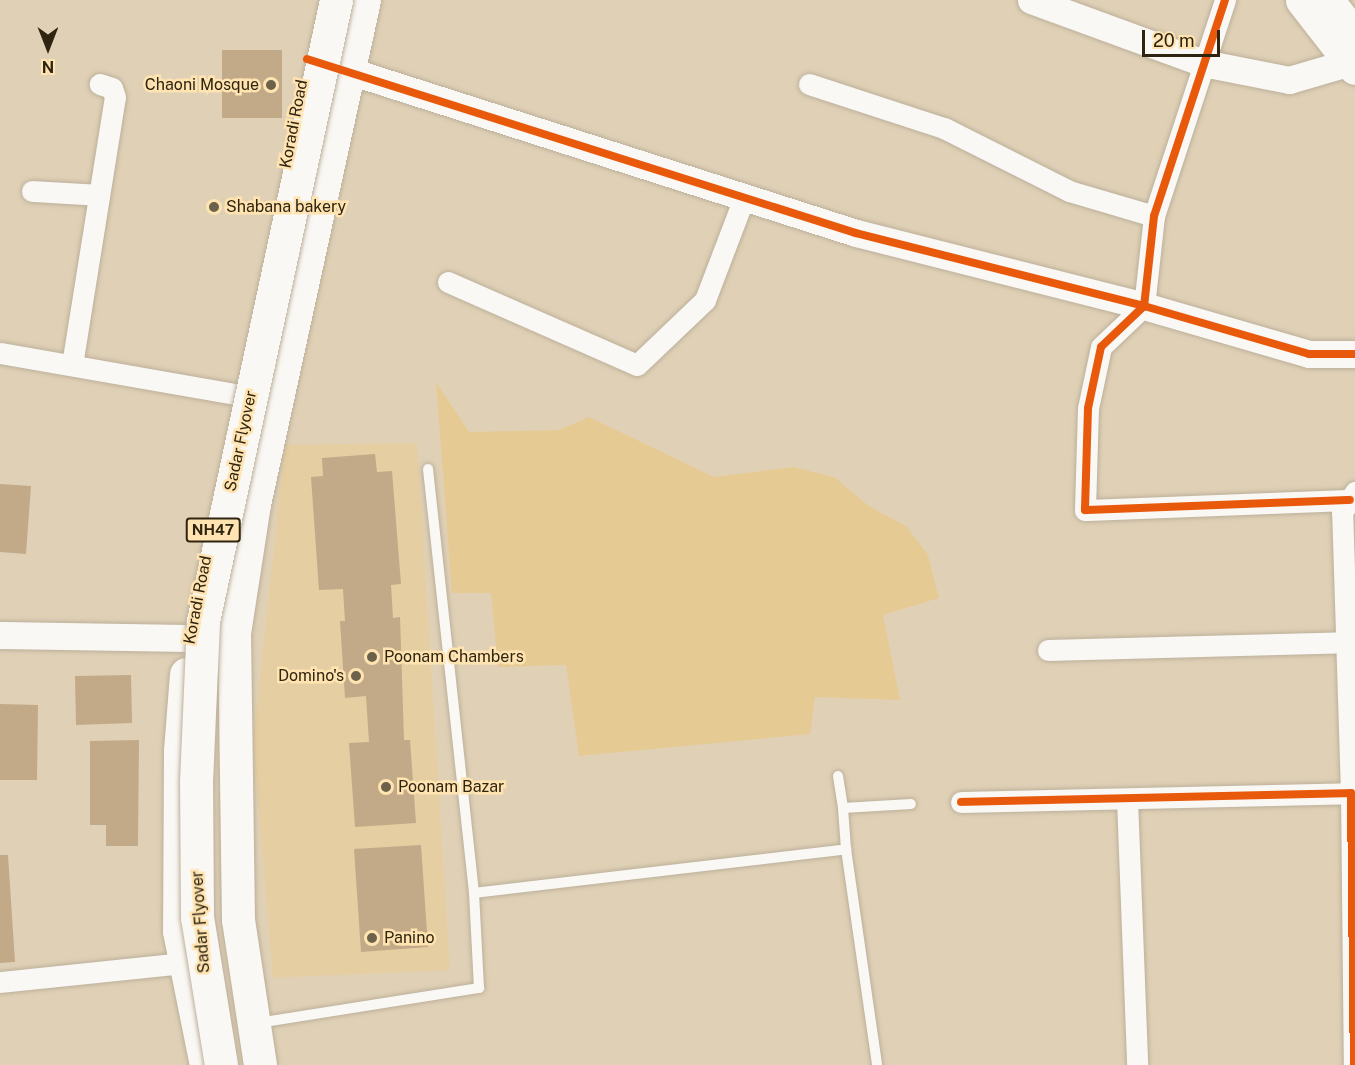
<!DOCTYPE html>
<style>
body{margin:0}
#map{position:relative;width:1355px;height:1065px;overflow:hidden;background:#e0d1b6;font-family:"Public Sans",sans-serif}
div>[style]{position:absolute}
.built>*{inset:0;background:#e5cea2}
.green>*{inset:0;background:#e6ca94}
.building>*{inset:0;background:#c2a988}
.roads{filter:drop-shadow(0 0 2px #bcb09b) drop-shadow(0 0 2px #bcb09b)}
.service>*{height:10px;margin:-5px;padding:0 5px;transform-origin:5px;border-radius:5px;background:#faf8f4}
.minor>*{height:21px;margin:-10.5px;padding:0 10.5px;transform-origin:10.5px;border-radius:10.5px;background:#faf8f4}
.tertiary>*{height:27px;margin:-13.5px;padding:0 13.5px;transform-origin:13.5px;border-radius:13.5px;background:#faf8f4}
.primary>*{height:33px;margin:-16.5px;padding:0 16.5px;transform-origin:16.5px;border-radius:16.5px;background:#faf8f4}
.trunk>*{height:33px;margin:-16.5px;padding:0 16.5px;transform-origin:16.5px;border-radius:16.5px;background:#faf8f4}
.bridges{filter:drop-shadow(0 0 2px #bcb09b) drop-shadow(0 0 2px #bcb09b)}
.trunk-bridge>*{height:33px;margin:-16.5px;padding:0 16.5px;transform-origin:16.5px;border-radius:16.5px;background:#faf8f4}
.cycleway>*{height:8px;margin:-4px;padding:0 4px;transform-origin:4px;border-radius:4px;background:#e8590c}
.dots>*{width:16px;height:16px;translate:-50% -50%;box-sizing:border-box;border:3px solid #ffe4b1;border-radius:50%}
span{translate:-50% -50%;white-space:nowrap;text-align:center;line-height:1.15;-webkit-text-stroke:5px #ffe4b1;paint-order:stroke}
.shield-label span{padding:2px 4px;background:#ffe4b1;border:2px solid;border-radius:4px;-webkit-text-stroke-width:0}
.shield-label{font-size:15px;color:#2e2410;font-weight:700}
.poi-label{font-size:16px;color:#2e2410}
.right{translate:-100% -50%;text-align:right}
.left{translate:0 -50%;text-align:left}
.street-label{font-size:16px;color:#2e2410}
.north{position:absolute;left:18px;top:18px;width:60px;height:60px;-webkit-text-stroke:4px #ffe4b1;paint-order:stroke;rotate:180deg;font-size:16px;font-weight:700;line-height:24px;text-align:center;color:#2e2410}
.north::after{content:'';display:block;margin:auto;width:21px;height:27px;background:#2e2410;clip-path:polygon(50% 0,100% 100%,50% 72%,0 100%)}
.scale{position:absolute;left:1142px;top:30px;width:78px;height:27px;box-sizing:border-box;border:3px solid #2e2410;border-top:0;padding-left:8px;font-size:18px;line-height:21px;white-space:nowrap;color:#2e2410;-webkit-text-stroke:4px #ffe4b1;paint-order:stroke}
</style>
<div id="map">
<div class="built">
<div style="clip-path:polygon(417px 443px,450px 970px,273px 978px,253px 742px,285px 445px)"></div>
</div>
<div class="green">
<div style="clip-path:polygon(436px 382px,469px 432px,559px 430px,589px 417px,714px 477px,793px 467px,834px 477px,869px 506px,907px 527px,928px 555px,939px 598px,883px 615px,900px 700px,815px 697px,810px 734px,579px 756px,566px 665px,498px 667px,491px 593px,452px 593px)"></div>
</div>
<div class="building">
<div style="clip-path:polygon(222px 50px,282px 50px,282px 118px,222px 118px)"></div>
<div style="clip-path:polygon(375px 454px,377px 472px,392px 471px,401px 584px,391px 585px,393px 618px,400px 617px,404px 740px,410px 740px,416px 823px,355px 827px,349px 743px,369px 742px,366px 696px,345px 698px,340px 621px,345px 621px,343px 589px,319px 590px,311px 477px,323px 476px,322px 458px)"></div>
<div style="clip-path:polygon(0 484px,31px 486px,26px 554px,0 552px)"></div>
<div style="clip-path:polygon(131px 675px,132px 723px,76px 725px,75px 676px)"></div>
<div style="clip-path:polygon(0 704px,38px 705px,37px 780px,0 780px)"></div>
<div style="clip-path:polygon(139px 740px,138px 846px,106px 846px,106px 825px,90px 825px,90px 741px)"></div>
<div style="clip-path:polygon(421px 845px,428px 947px,361px 952px,354px 849px)"></div>
<div style="clip-path:polygon(0 855px,8px 855px,15px 962px,0 963px)"></div>
</div>
<div class="roads">
<div class="service">
<div style="left:428px;top:469px;width:426px;rotate:83.8deg"></div>
<div style="left:474px;top:893px;width:375px;rotate:-6.7deg"></div>
<div style="left:846px;top:849px;width:218px;rotate:81.8deg"></div>
<div style="left:838px;top:776px;width:32px;rotate:81deg"></div>
<div style="left:846px;top:849px;width:41px;rotate:-94.2deg"></div>
<div style="left:843px;top:808px;width:68px;rotate:-3.4deg"></div>
<div style="left:258px;top:1023px;width:224px;rotate:-9deg"></div>
<div style="left:479px;top:988px;width:95px;rotate:-93deg"></div>
</div>
<div class="minor">
<div style="left:1225px;top:0;width:227px;rotate:108.2deg"></div>
<div style="left:1154px;top:216px;width:91px;rotate:96.3deg"></div>
<div style="left:1144px;top:306px;width:59px;rotate:136.4deg"></div>
<div style="left:1101px;top:347px;width:62px;rotate:102deg"></div>
<div style="left:1088px;top:408px;width:102px;rotate:91.7deg"></div>
<div style="left:1085px;top:510px;width:265px;rotate:-2.2deg"></div>
<div style="left:809px;top:84px;width:142px;rotate:18.1deg"></div>
<div style="left:944px;top:128px;width:140px;rotate:26.7deg"></div>
<div style="left:1069px;top:191px;width:89px;rotate:16.4deg"></div>
<div style="left:32px;top:191px;width:67px;rotate:3.4deg"></div>
<div style="left:448px;top:282px;width:206px;rotate:23.7deg"></div>
<div style="left:637px;top:365px;width:94px;rotate:-43.7deg"></div>
<div style="left:705px;top:300px;width:109px;rotate:-69.1deg"></div>
<div style="left:0;top:353px;width:244px;rotate:9.9deg"></div>
<div style="left:72px;top:365px;width:271px;rotate:-80.9deg"></div>
<div style="left:115px;top:97px;width:9px;rotate:-108deg"></div>
<div style="left:112px;top:88px;width:13px;rotate:-162deg"></div>
<div style="left:1048px;top:650px;width:297px;rotate:-1.5deg"></div>
<div style="left:1351px;top:793px;width:281px;rotate:-91.8deg"></div>
<div style="left:1342px;top:512px;width:24px;rotate:-57deg"></div>
<div style="left:1127px;top:799px;width:266px;rotate:87.8deg"></div>
<div style="left:961px;top:802px;width:390px;rotate:-1.3deg"></div>
<div style="left:1351px;top:793px;width:272px;rotate:89.4deg"></div>
<div style="left:0;top:982px;width:186px;rotate:-5.9deg"></div>
</div>
<div class="tertiary">
<div style="left:1031px;top:0;width:183px;rotate:20.1deg"></div>
<div style="left:1203px;top:63px;width:88px;rotate:11.2deg"></div>
<div style="left:1289px;top:80px;width:64px;rotate:-16.4deg"></div>
<div style="left:331px;top:65px;width:551px;rotate:17.74deg"></div>
<div style="left:856px;top:233px;width:297px;rotate:14.2deg"></div>
<div style="left:1144px;top:306px;width:172px;rotate:16.2deg"></div>
<div style="left:1309px;top:354px;width:46px"></div>
<div style="left:0;top:635px;width:189px;rotate:0.9deg"></div>
</div>
<div class="primary">
<div style="left:1302px;top:0;width:86px;rotate:52.1deg"></div>
<div style="left:186px;top:674px;width:77px;rotate:94.5deg"></div>
<div style="left:180px;top:751px;width:180px;rotate:90.3deg"></div>
<div style="left:179px;top:931px;width:132px;rotate:78.6deg"></div>
<div style="left:260px;top:1065px;width:147px;rotate:-98.6deg"></div>
<div style="left:238px;top:920px;width:287px;rotate:-90.8deg"></div>
<div style="left:234px;top:633px;width:131px;rotate:-81.2deg"></div>
<div style="left:254px;top:504px;width:516px;rotate:-77.69deg"></div>
</div>
<div class="trunk">
<div style="left:1327px;top:0;width:46px;rotate:52.1deg"></div>
</div>
</div>
<div class="bridges">
<div class="trunk-bridge">
<div style="left:221px;top:1065px;width:150px;rotate:-99.2deg"></div>
<div style="left:197px;top:917px;width:135px;rotate:-90.4deg"></div>
<div style="left:196px;top:782px;width:161px;rotate:-87.5deg"></div>
<div style="left:203px;top:621px;width:635px;rotate:-77.91deg"></div>
</div>
</div>
<div class="cycleway">
<div style="left:1225px;top:0;width:227px;rotate:108.2deg"></div>
<div style="left:1154px;top:216px;width:91px;rotate:96.3deg"></div>
<div style="left:1144px;top:306px;width:59px;rotate:136.4deg"></div>
<div style="left:1101px;top:347px;width:62px;rotate:102deg"></div>
<div style="left:1088px;top:408px;width:102px;rotate:91.7deg"></div>
<div style="left:1085px;top:510px;width:265px;rotate:-2.2deg"></div>
<div style="left:307px;top:59px;width:576px;rotate:17.59deg"></div>
<div style="left:856px;top:233px;width:297px;rotate:14.2deg"></div>
<div style="left:1144px;top:306px;width:172px;rotate:16.2deg"></div>
<div style="left:1309px;top:354px;width:46px"></div>
<div style="left:961px;top:802px;width:390px;rotate:-1.3deg"></div>
<div style="left:1351px;top:793px;width:272px;rotate:89.4deg"></div>
</div>
<div class="dots">
<div style="left:271px;top:85px;background:#6c614a"></div>
<div style="left:214px;top:207px;background:#6c614a"></div>
<div style="left:372px;top:657px;background:#6c614a"></div>
<div style="left:356px;top:676px;background:#6c614a"></div>
<div style="left:386px;top:787px;background:#6c614a"></div>
<div style="left:372px;top:938px;background:#6c614a"></div>
</div>
<div class="shield-label">
<span style="left:213px;top:530px">NH47</span>
</div>
<div class="poi-label">
<span class="right" style="left:259px;top:85px">Chaoni Mosque</span>
<span class="left" style="left:226px;top:207px">Shabana bakery</span>
<span class="left" style="left:384px;top:657px">Poonam Chambers</span>
<span class="right" style="left:344px;top:676px">Domino's</span>
<span class="left" style="left:398px;top:787px">Poonam Bazar</span>
<span class="left" style="left:384px;top:938px">Panino</span>
</div>
<div class="street-label">
<span style="left:294px;top:124px;rotate:-79deg">Koradi Road</span>
<span style="left:241px;top:441px;rotate:-78deg">Sadar Flyover</span>
<span style="left:198px;top:600px;rotate:-79deg">Koradi Road</span>
<span style="left:201px;top:922px;rotate:-94deg">Sadar Flyover</span>
</div>
<div class="north">N</div>
<div class="scale">20 m</div>
</div>
